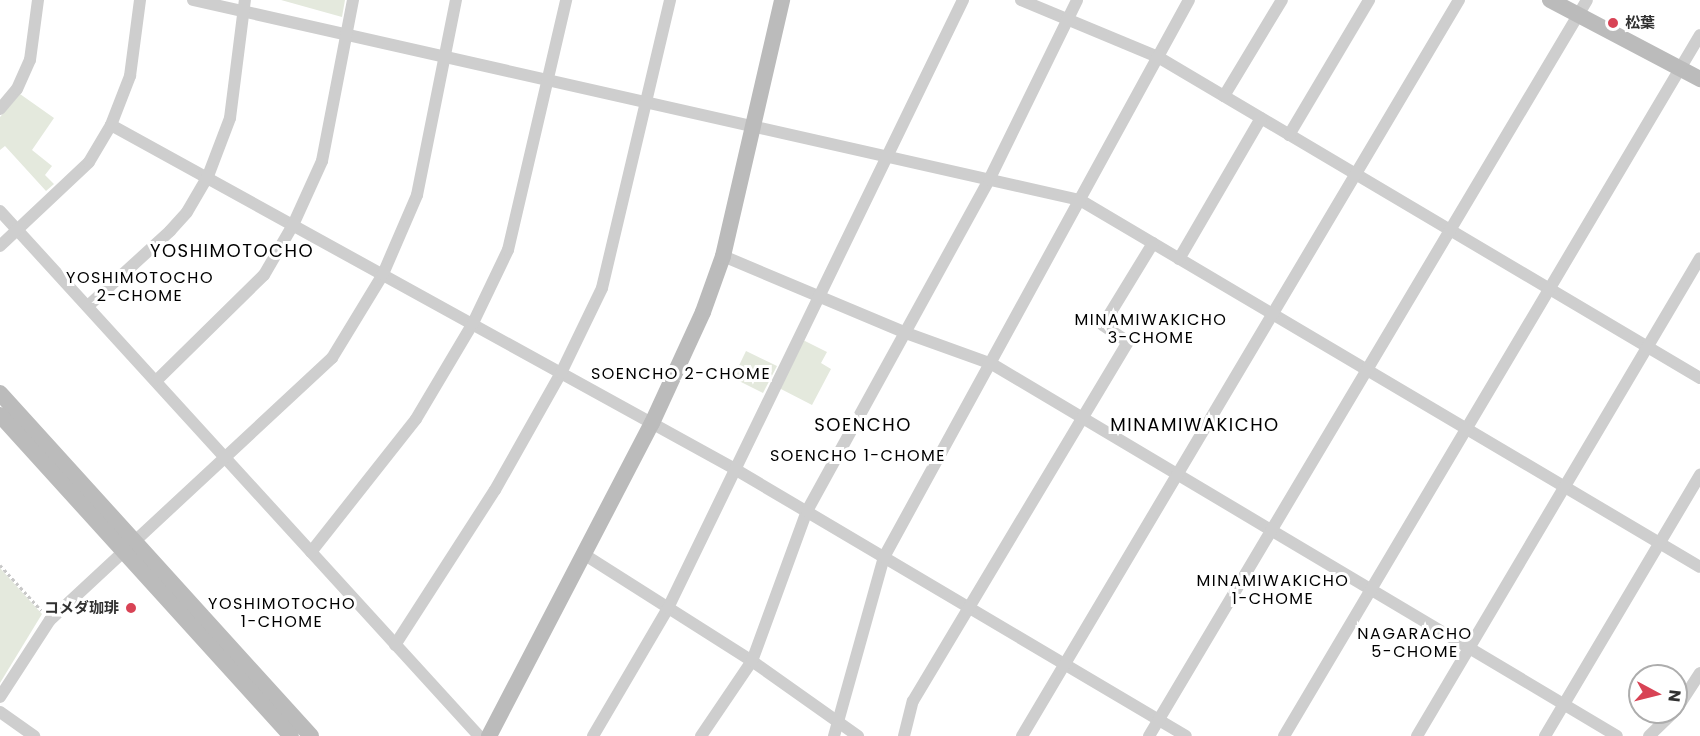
<!DOCTYPE html>
<meta charset="utf-8">
<style>
body{margin:0}
#map{position:relative;width:1700px;height:736px;overflow:hidden;background:#fff;font-family:Poppins,"Noto Sans JP",sans-serif}
div>[style]{position:absolute}
.green>*{inset:0;background:#e4e9dd}
.path>*{height:3px;margin-top:-1.5px;transform-origin:0;background:repeating-linear-gradient(90deg,#c8c8c8 0 3px,transparent 0 6px)}
.street>*{height:12px;margin:-6px;padding:0 6px;transform-origin:6px;border-radius:6px;background:#cecece}
.secondary>*{height:16px;margin:-8px;padding:0 8px;transform-origin:8px;border-radius:8px;background:#bbb}
.dots>*{width:16px;height:16px;translate:-50% -50%;box-sizing:border-box;border:3px solid #fff;border-radius:50%}
span{translate:-50% -50%;white-space:nowrap;text-align:center;line-height:1.15;-webkit-text-stroke:6px #fff;paint-order:stroke}
.poi-label{font-size:15px;color:#313131;font-weight:700}
.left{translate:0 -50%;text-align:left}
.right{translate:-100% -50%;text-align:right}
.neighbourhood-label{font-size:16px;color:#000;letter-spacing:1.5px}
.quarter-label{font-size:18px;color:#000;letter-spacing:1.5px}
.north{position:absolute;left:1628px;top:664px;width:60px;height:60px;box-sizing:border-box;background:#fff;border:2px solid #adadad;border-radius:50%;rotate:97deg;font-size:16px;font-weight:700;line-height:24px;text-align:center;color:#313131}
.north::after{content:'';display:block;margin:auto;width:21px;height:27px;background:#d84355;clip-path:polygon(50% 0,100% 100%,50% 72%,0 100%)}
</style>
<div id="map">
<div class="green">
<div style="clip-path:polygon(281px 0,345px 0,342px 17px)"></div>
<div style="clip-path:polygon(20px 94px,54px 118px,32px 150px,52px 166px,45px 175px,54px 184px,46px 191px,5px 146px,0 150px,0 117px)"></div>
<div style="clip-path:polygon(803px 340px,827px 352px,821px 363px,831px 369px,812px 405px,779px 388px)"></div>
<div style="clip-path:polygon(746px 351px,777px 366px,763px 393px,733px 378px)"></div>
<div style="clip-path:polygon(0 568px,42px 614px,0 683px)"></div>
</div>
<div class="path">
<div style="left:0;top:565px;width:61px;rotate:47.7deg"></div>
</div>
<div class="street">
<div style="left:193px;top:0;width:909px;rotate:12.71deg"></div>
<div style="left:1080px;top:200px;width:720px;rotate:30.62deg"></div>
<div style="left:1021px;top:0;width:148px;rotate:22.6deg"></div>
<div style="left:1158px;top:57px;width:630px;rotate:30.64deg"></div>
<div style="left:1224px;top:96px;width:112px;rotate:-58.9deg"></div>
<div style="left:0;top:109px;width:26px;rotate:-50deg"></div>
<div style="left:17px;top:89px;width:32px;rotate:-66deg"></div>
<div style="left:30px;top:60px;width:61px;rotate:-82.4deg"></div>
<div style="left:111px;top:125px;width:710px;rotate:28.87deg"></div>
<div style="left:733px;top:468px;width:526px;rotate:30.61deg"></div>
<div style="left:1289px;top:135px;width:157px;rotate:-59.3deg"></div>
<div style="left:0;top:211px;width:711px;rotate:47.62deg"></div>
<div style="left:0;top:246px;width:122px;rotate:-43.3deg"></div>
<div style="left:89px;top:162px;width:43px;rotate:-59.3deg"></div>
<div style="left:111px;top:125px;width:53px;rotate:-68.8deg"></div>
<div style="left:130px;top:76px;width:77px;rotate:-82.5deg"></div>
<div style="left:723px;top:256px;width:199px;rotate:22.8deg"></div>
<div style="left:906px;top:333px;width:91px;rotate:19.8deg"></div>
<div style="left:992px;top:364px;width:727px;rotate:30.76deg"></div>
<div style="left:1179px;top:259px;width:163px;rotate:-59.8deg"></div>
<div style="left:88px;top:306px;width:111px;rotate:-42.4deg"></div>
<div style="left:170px;top:231px;width:25px;rotate:-48deg"></div>
<div style="left:187px;top:212px;width:42px;rotate:-59.7deg"></div>
<div style="left:208px;top:176px;width:62px;rotate:-69.2deg"></div>
<div style="left:230px;top:118px;width:119px;rotate:-82.8deg"></div>
<div style="left:157px;top:380px;width:150px;rotate:-44.5deg"></div>
<div style="left:264px;top:275px;width:58px;rotate:-59.9deg"></div>
<div style="left:293px;top:225px;width:70px;rotate:-65.6deg"></div>
<div style="left:322px;top:161px;width:164px;rotate:-79.1deg"></div>
<div style="left:311px;top:552px;width:169px;rotate:-51.7deg"></div>
<div style="left:416px;top:419px;width:112px;rotate:-59.3deg"></div>
<div style="left:473px;top:323px;width:81px;rotate:-64.4deg"></div>
<div style="left:508px;top:250px;width:257px;rotate:-76.9deg"></div>
<div style="left:585px;top:555px;width:198px;rotate:32.4deg"></div>
<div style="left:752px;top:661px;width:130px;rotate:35.3deg"></div>
<div style="left:395px;top:645px;width:184px;rotate:-57.2deg"></div>
<div style="left:495px;top:490px;width:134px;rotate:-60.6deg"></div>
<div style="left:561px;top:373px;width:94px;rotate:-64.2deg"></div>
<div style="left:602px;top:288px;width:296px;rotate:-76.7deg"></div>
<div style="left:0;top:697px;width:92px;rotate:-57deg"></div>
<div style="left:50px;top:620px;width:385px;rotate:-42.9deg"></div>
<div style="left:332px;top:358px;width:98px;rotate:-58.7deg"></div>
<div style="left:383px;top:274px;width:86px;rotate:-66.7deg"></div>
<div style="left:417px;top:195px;width:199px;rotate:-78.7deg"></div>
<div style="left:1676px;top:710px;width:44px;rotate:-57deg"></div>
<div style="left:0;top:712px;width:42px;rotate:35.2deg"></div>
<div style="left:593px;top:736px;width:148px;rotate:-59.6deg"></div>
<div style="left:668px;top:608px;width:676px;rotate:-64.12deg"></div>
<div style="left:701px;top:736px;width:91px;rotate:-55.8deg"></div>
<div style="left:752px;top:661px;width:160px;rotate:-69.9deg"></div>
<div style="left:807px;top:511px;width:378px;rotate:-61.2deg"></div>
<div style="left:989px;top:180px;width:200px;rotate:-63.9deg"></div>
<div style="left:834px;top:736px;width:186px;rotate:-74.4deg"></div>
<div style="left:884px;top:557px;width:635px;rotate:-61.3deg"></div>
<div style="left:904px;top:736px;width:36px;rotate:-76deg"></div>
<div style="left:913px;top:701px;width:418px;rotate:-59.1deg"></div>
<div style="left:1128px;top:342px;width:30px;rotate:-146deg"></div>
<div style="left:1103px;top:325px;width:96px;rotate:-58.6deg"></div>
<div style="left:1022px;top:736px;width:856px;rotate:-59.3deg"></div>
<div style="left:1149px;top:736px;width:856px;rotate:-59.24deg"></div>
<div style="left:1284px;top:736px;width:815px;rotate:-59.31deg"></div>
<div style="left:1417px;top:736px;width:555px;rotate:-59.37deg"></div>
<div style="left:1545px;top:736px;width:304px;rotate:-59.3deg"></div>
<div style="left:1649px;top:736px;width:35px;rotate:-44deg"></div>
</div>
<div class="secondary">
<div style="left:1550px;top:0;width:170px;rotate:27.8deg"></div>
<div style="left:0;top:393px;width:463px;rotate:47.8deg"></div>
<div style="left:0;top:415px;width:433px;rotate:47.8deg"></div>
<div style="left:489px;top:736px;width:353px;rotate:-62.5deg"></div>
<div style="left:652px;top:423px;width:122px;rotate:-65.3deg"></div>
<div style="left:703px;top:312px;width:59px;rotate:-70.3deg"></div>
<div style="left:723px;top:256px;width:263px;rotate:-77deg"></div>
</div>
<div class="dots">
<div style="left:1613px;top:23px;background:#d84355"></div>
<div style="left:131px;top:608px;background:#d84355"></div>
</div>
<div class="poi-label">
<span class="left" style="left:1625px;top:23px">松葉</span>
<span class="right" style="left:119px;top:608px">コメダ珈琲</span>
</div>
<div class="neighbourhood-label">
<span style="left:140px;top:287px">YOSHIMOTOCHO<br>2-CHOME</span>
<span style="left:1151px;top:329px">MINAMIWAKICHO<br>3-CHOME</span>
<span style="left:681px;top:374px">SOENCHO 2-CHOME</span>
<span style="left:858px;top:456px">SOENCHO 1-CHOME</span>
<span style="left:1273px;top:590px">MINAMIWAKICHO<br>1-CHOME</span>
<span style="left:282px;top:613px">YOSHIMOTOCHO<br>1-CHOME</span>
<span style="left:1415px;top:643px">NAGARACHO<br>5-CHOME</span>
</div>
<div class="quarter-label">
<span style="left:232px;top:251px">YOSHIMOTOCHO</span>
<span style="left:863px;top:425px">SOENCHO</span>
<span style="left:1195px;top:425px">MINAMIWAKICHO</span>
</div>
<div class="north">N</div>
</div>
